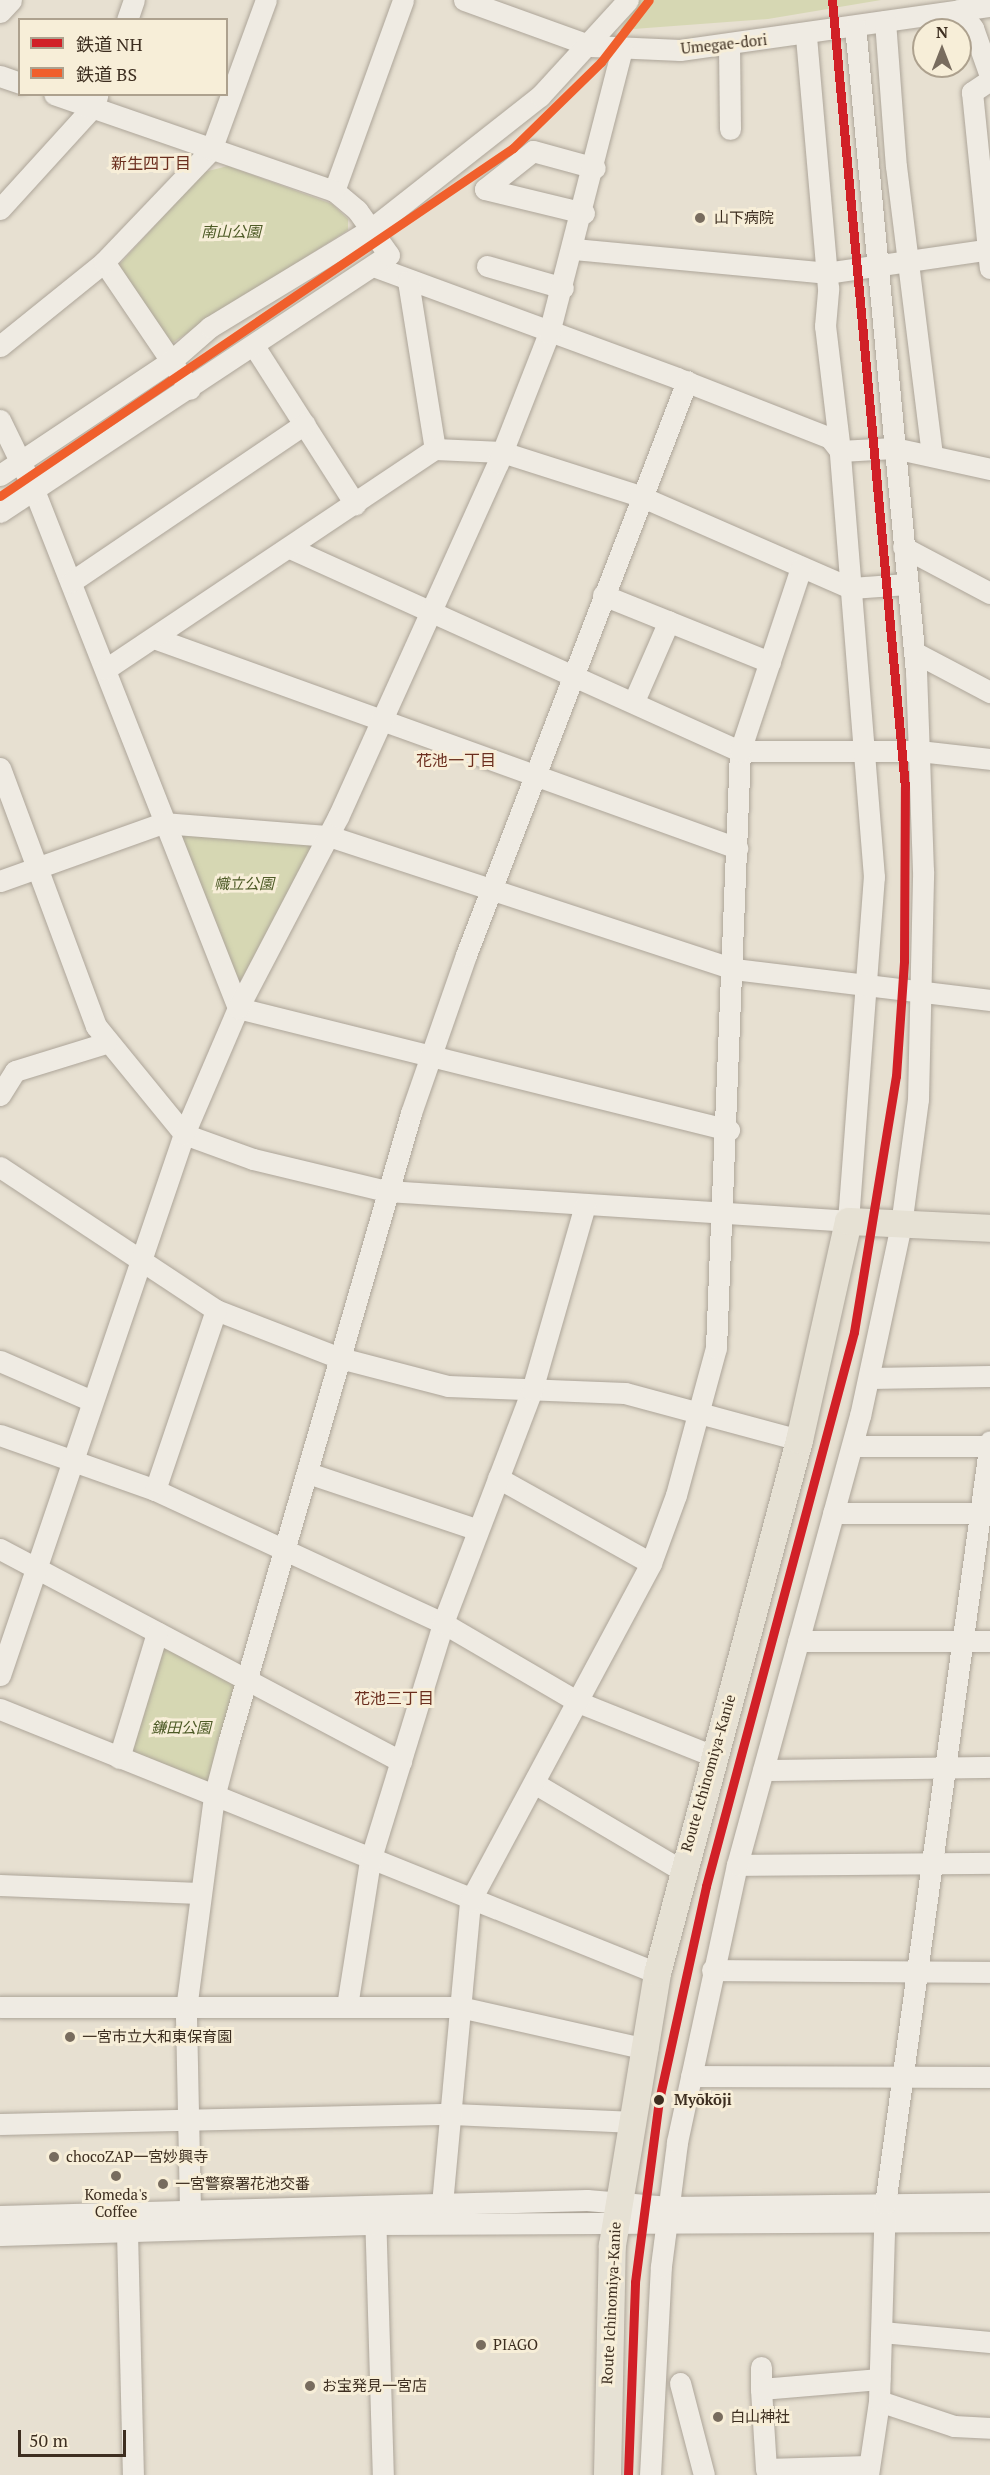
<!DOCTYPE html>
<meta charset="utf-8">
<style>
body{margin:0}
#map{position:relative;width:990px;height:2475px;overflow:hidden;background:#e7e0d1;font-family:"PT Serif","Noto Sans JP",serif}
div>[style]{position:absolute}
.green>*{inset:0;background:#d6d7b3}
.roads{filter:drop-shadow(0 0 2px #ada599) drop-shadow(0 0 2px #ada599)}
.minor>*{height:21px;margin:-10.5px;padding:0 10.5px;transform-origin:10.5px;border-radius:10.5px;background:#efebe3}
.major>*{height:27px;margin:-13.5px;padding:0 13.5px;transform-origin:13.5px;border-radius:13.5px;background:#e6e1d4}
.rail-1>*{height:9px;margin:-4.5px;padding:0 4.5px;transform-origin:4.5px;border-radius:4.5px;background:#d12027}
.rail-2>*{height:9px;margin:-4.5px;padding:0 4.5px;transform-origin:4.5px;border-radius:4.5px;background:#f05f2c}
.dots>*{width:16px;height:16px;translate:-50% -50%;box-sizing:border-box;border:3px solid #f7eed8;border-radius:50%}
span{translate:-50% -50%;white-space:nowrap;text-align:center;line-height:1.15;-webkit-text-stroke:6px #f7eed8;paint-order:stroke}
.street-label{font-size:15px;color:#3d2e20}
.poi-label{font-size:15px;color:#3d2e20}
.left{translate:0 -50%;text-align:left}
.park-label{font-size:15px;color:#4d5a26;font-style:italic}
.stop-label{font-size:15px;color:#3d2e20;font-weight:700}
.neighbourhood-label{font-size:16px;color:#6b2e1e}
.legend{position:absolute;left:18px;top:18px;width:210px;height:78px;box-sizing:border-box;background:#f7eed8;border:2px solid #ada18e;margin:0;padding:8px 10px;list-style:none;font-size:18px;color:#3d2e20}
.legend li{display:flex;align-items:center;gap:12px;height:30px}
.legend b{width:30px;border:2px solid #ada18e}
.north{position:absolute;left:912px;top:18px;width:60px;height:60px;box-sizing:border-box;background:#f7eed8;border:2px solid #ada18e;border-radius:50%;rotate:0deg;font-size:16px;font-weight:700;line-height:24px;text-align:center;color:#3d2e20}
.north::after{content:'';display:block;margin:auto;width:21px;height:27px;background:#786c5e;clip-path:polygon(50% 0,100% 100%,50% 72%,0 100%)}
.scale{position:absolute;left:18px;top:2430px;width:108px;height:27px;box-sizing:border-box;border:3px solid #3d2e20;border-top:0;padding-left:8px;font-size:18px;line-height:21px;white-space:nowrap;color:#3d2e20;-webkit-text-stroke:4px #f7eed8;paint-order:stroke}
</style>
<div id="map">
<div class="green">
<div style="clip-path:polygon(640px 0,881px 0,768px 19px,620px 30px)"></div>
<div style="clip-path:polygon(228px 166px,332px 204px,348px 219px,348px 230px,172px 343px,117px 267px,204px 172px)"></div>
<div style="clip-path:polygon(175px 832px,316px 844px,241px 980px,235px 980px)"></div>
<div style="clip-path:polygon(161px 1644px,238px 1682px,209px 1789px,128px 1752px)"></div>
</div>
<div class="roads">
<div class="minor">
<div style="left:464px;top:0;width:135px;rotate:19.9deg"></div>
<div style="left:591px;top:46px;width:89px;rotate:2.6deg"></div>
<div style="left:680px;top:50px;width:313px;rotate:-8.1deg"></div>
<div style="left:959px;top:10px;width:23px;rotate:52deg"></div>
<div style="left:973px;top:28px;width:51px;rotate:70.5deg"></div>
<div style="left:0;top:12px;width:16px;rotate:-47deg"></div>
<div style="left:127px;top:20px;width:21px;rotate:-71deg"></div>
<div style="left:885px;top:21px;width:145px;rotate:85.7deg"></div>
<div style="left:896px;top:166px;width:291px;rotate:82.9deg"></div>
<div style="left:729px;top:46px;width:83px;rotate:89.3deg"></div>
<div style="left:0;top:76px;width:21px;rotate:19deg"></div>
<div style="left:990px;top:80px;width:22px;rotate:146deg"></div>
<div style="left:972px;top:92px;width:177px;rotate:84.2deg"></div>
<div style="left:334px;top:191px;width:203px;rotate:-70.1deg"></div>
<div style="left:0;top:209px;width:137px;rotate:-47.7deg"></div>
<div style="left:92px;top:108px;width:13px;rotate:-67deg"></div>
<div style="left:584px;top:213px;width:102px;rotate:-166.4deg"></div>
<div style="left:485px;top:189px;width:61px;rotate:-38.4deg"></div>
<div style="left:533px;top:151px;width:64px;rotate:15.3deg"></div>
<div style="left:574px;top:249px;width:253px;rotate:5.4deg"></div>
<div style="left:826px;top:273px;width:166px;rotate:-8.3deg"></div>
<div style="left:104px;top:262px;width:153px;rotate:55.9deg"></div>
<div style="left:373px;top:266px;width:324px;rotate:20.2deg"></div>
<div style="left:677px;top:378px;width:164px;rotate:21.4deg"></div>
<div style="left:830px;top:438px;width:16px;rotate:52deg"></div>
<div style="left:840px;top:451px;width:54px;rotate:-3.2deg"></div>
<div style="left:894px;top:448px;width:98px;rotate:12.3deg"></div>
<div style="left:487px;top:266px;width:79px;rotate:16.1deg"></div>
<div style="left:408px;top:281px;width:170px;rotate:80.9deg"></div>
<div style="left:0;top:346px;width:134px;rotate:-38.9deg"></div>
<div style="left:104px;top:262px;width:155px;rotate:-46.3deg"></div>
<div style="left:211px;top:150px;width:160px;rotate:-69.9deg"></div>
<div style="left:254px;top:346px;width:188px;rotate:57.4deg"></div>
<div style="left:0;top:420px;width:78px;rotate:64.1deg"></div>
<div style="left:34px;top:490px;width:557px;rotate:68.5deg"></div>
<div style="left:238px;top:1008px;width:506px;rotate:13.95deg"></div>
<div style="left:0;top:475px;width:206px;rotate:-33.7deg"></div>
<div style="left:171px;top:361px;width:52px;rotate:-41.1deg"></div>
<div style="left:210px;top:327px;width:188px;rotate:-31.3deg"></div>
<div style="left:371px;top:229px;width:215px;rotate:-38.2deg"></div>
<div style="left:540px;top:96px;width:130px;rotate:-47.5deg"></div>
<div style="left:0;top:512px;width:466px;rotate:-33.5deg"></div>
<div style="left:389px;top:255px;width:55px;rotate:-125.4deg"></div>
<div style="left:357px;top:210px;width:30px;rotate:-140deg"></div>
<div style="left:334px;top:191px;width:296px;rotate:-160.9deg"></div>
<div style="left:903px;top:547px;width:98px;rotate:27.9deg"></div>
<div style="left:292px;top:549px;width:491px;rotate:24.3deg"></div>
<div style="left:740px;top:751px;width:179px"></div>
<div style="left:919px;top:751px;width:71px;rotate:6.4deg"></div>
<div style="left:71px;top:582px;width:282px;rotate:-34.1deg"></div>
<div style="left:603px;top:595px;width:180px;rotate:21.9deg"></div>
<div style="left:154px;top:638px;width:620px;rotate:19.81deg"></div>
<div style="left:914px;top:652px;width:86px;rotate:27.8deg"></div>
<div style="left:106px;top:669px;width:396px;rotate:-33.8deg"></div>
<div style="left:435px;top:449px;width:67px;rotate:2.6deg"></div>
<div style="left:502px;top:452px;width:145px;rotate:17.7deg"></div>
<div style="left:640px;top:496px;width:230px;rotate:23.6deg"></div>
<div style="left:851px;top:588px;width:56px;rotate:-4.1deg"></div>
<div style="left:634px;top:701px;width:87px;rotate:-66.4deg"></div>
<div style="left:0;top:768px;width:275px;rotate:69.6deg"></div>
<div style="left:96px;top:1026px;width:139px;rotate:50.8deg"></div>
<div style="left:184px;top:1134px;width:73px;rotate:19.9deg"></div>
<div style="left:253px;top:1159px;width:137px;rotate:13.5deg"></div>
<div style="left:386px;top:1191px;width:463px;rotate:3.7deg"></div>
<div style="left:848px;top:1221px;width:345px;rotate:-85.7deg"></div>
<div style="left:874px;top:877px;width:427px;rotate:-94.6deg"></div>
<div style="left:840px;top:451px;width:126px;rotate:-96.8deg"></div>
<div style="left:825px;top:326px;width:38px;rotate:-85deg"></div>
<div style="left:828px;top:288px;width:255px;rotate:-95deg"></div>
<div style="left:0;top:881px;width:173px;rotate:-19.6deg"></div>
<div style="left:163px;top:823px;width:167px;rotate:4.5deg"></div>
<div style="left:329px;top:836px;width:426px;rotate:18.2deg"></div>
<div style="left:734px;top:969px;width:258px;rotate:6.9deg"></div>
<div style="left:0;top:1095px;width:28px;rotate:-58deg"></div>
<div style="left:15px;top:1071px;width:95px;rotate:-17.1deg"></div>
<div style="left:0;top:1167px;width:259px;rotate:33.5deg"></div>
<div style="left:216px;top:1310px;width:133px;rotate:21.2deg"></div>
<div style="left:340px;top:1358px;width:112px;rotate:14.5deg"></div>
<div style="left:448px;top:1386px;width:177px;rotate:2.3deg"></div>
<div style="left:625px;top:1393px;width:180px;rotate:15.1deg"></div>
<div style="left:0;top:1361px;width:100px;rotate:23.5deg"></div>
<div style="left:869px;top:1378px;width:121px;rotate:-0.9deg"></div>
<div style="left:0;top:1435px;width:164px;rotate:19.5deg"></div>
<div style="left:155px;top:1490px;width:317px;rotate:24.8deg"></div>
<div style="left:443px;top:1623px;width:156px;rotate:30.3deg"></div>
<div style="left:578px;top:1702px;width:145px;rotate:21.8deg"></div>
<div style="left:852px;top:1446px;width:138px"></div>
<div style="left:308px;top:1473px;width:179px;rotate:18.5deg"></div>
<div style="left:498px;top:1478px;width:175px;rotate:29.1deg"></div>
<div style="left:155px;top:1490px;width:190px;rotate:-71.3deg"></div>
<div style="left:833px;top:1513px;width:157px"></div>
<div style="left:0;top:1549px;width:454px;rotate:27.9deg"></div>
<div style="left:798px;top:1641px;width:192px"></div>
<div style="left:0;top:1675px;width:571px;rotate:-71.22deg"></div>
<div style="left:184px;top:1134px;width:137px;rotate:-66.8deg"></div>
<div style="left:238px;top:1008px;width:216px;rotate:-62.4deg"></div>
<div style="left:338px;top:817px;width:388px;rotate:-65.7deg"></div>
<div style="left:498px;top:463px;width:140px;rotate:-68.6deg"></div>
<div style="left:549px;top:333px;width:293px;rotate:-75.6deg"></div>
<div style="left:0;top:1709px;width:708px;rotate:21.89deg"></div>
<div style="left:119px;top:1758px;width:131px;rotate:-73.1deg"></div>
<div style="left:763px;top:1770px;width:227px;rotate:-0.8deg"></div>
<div style="left:534px;top:1783px;width:171px;rotate:30.6deg"></div>
<div style="left:737px;top:1865px;width:253px;rotate:-0.5deg"></div>
<div style="left:0;top:1885px;width:199px;rotate:2.3deg"></div>
<div style="left:712px;top:1970px;width:278px;rotate:0.4deg"></div>
<div style="left:347px;top:2006px;width:147px;rotate:-81deg"></div>
<div style="left:370px;top:1861px;width:249px;rotate:-72.9deg"></div>
<div style="left:443px;top:1623px;width:249px;rotate:-69.1deg"></div>
<div style="left:532px;top:1390px;width:192px;rotate:-74deg"></div>
<div style="left:0;top:2007px;width:460px"></div>
<div style="left:460px;top:2007px;width:192px;rotate:12.7deg"></div>
<div style="left:691px;top:2076px;width:299px;rotate:0.2deg"></div>
<div style="left:0;top:2124px;width:452px;rotate:-1.3deg"></div>
<div style="left:452px;top:2114px;width:183px;rotate:2.5deg"></div>
<div style="left:442px;top:2204px;width:304px;rotate:-84.7deg"></div>
<div style="left:470px;top:1901px;width:383px;rotate:-61.8deg"></div>
<div style="left:651px;top:1563px;width:72px;rotate:-69.8deg"></div>
<div style="left:676px;top:1495px;width:152px;rotate:-74.8deg"></div>
<div style="left:716px;top:1348px;width:597px;rotate:-87.7deg"></div>
<div style="left:740px;top:751px;width:193px;rotate:-71.6deg"></div>
<div style="left:190px;top:2208px;width:199px;rotate:-91.2deg"></div>
<div style="left:186px;top:2009px;width:214px;rotate:-82.5deg"></div>
<div style="left:214px;top:1797px;width:59px;rotate:-75.3deg"></div>
<div style="left:229px;top:1740px;width:653px;rotate:-73.81deg"></div>
<div style="left:411px;top:1113px;width:167px;rotate:-70.8deg"></div>
<div style="left:466px;top:955px;width:615px;rotate:-68.94deg"></div>
<div style="left:375px;top:2211px;width:264px;rotate:88.3deg"></div>
<div style="left:0;top:2216px;width:587px;rotate:-1.56deg"></div>
<div style="left:587px;top:2200px;width:82px;rotate:4.9deg"></div>
<div style="left:669px;top:2207px;width:321px;rotate:-0.7deg"></div>
<div style="left:127px;top:2232px;width:243px;rotate:88.6deg"></div>
<div style="left:0;top:2235px;width:376px;rotate:-1.7deg"></div>
<div style="left:376px;top:2224px;width:614px;rotate:-0.28deg"></div>
<div style="left:882px;top:2332px;width:108px;rotate:5.3deg"></div>
<div style="left:761px;top:2367px;width:22px;rotate:90deg"></div>
<div style="left:680px;top:2383px;width:95px;rotate:75.4deg"></div>
<div style="left:879px;top:2401px;width:79px;rotate:18.4deg"></div>
<div style="left:954px;top:2426px;width:36px;rotate:3deg"></div>
<div style="left:867px;top:2466px;width:101px;rotate:178.3deg"></div>
<div style="left:766px;top:2469px;width:80px;rotate:-93.6deg"></div>
<div style="left:761px;top:2389px;width:119px;rotate:-4.8deg"></div>
<div style="left:650px;top:2475px;width:209px;rotate:-87deg"></div>
<div style="left:661px;top:2266px;width:125px;rotate:-82.6deg"></div>
<div style="left:677px;top:2142px;width:283px;rotate:-77.8deg"></div>
<div style="left:737px;top:1865px;width:466px;rotate:-74.7deg"></div>
<div style="left:860px;top:1416px;width:195px;rotate:-77.9deg"></div>
<div style="left:901px;top:1225px;width:127px;rotate:-82.3deg"></div>
<div style="left:918px;top:1099px;width:228px;rotate:-88.7deg"></div>
<div style="left:923px;top:871px;width:199px;rotate:-92deg"></div>
<div style="left:916px;top:672px;width:649px;rotate:-95.39deg"></div>
<div style="left:868px;top:2475px;width:75px;rotate:-81.5deg"></div>
<div style="left:879px;top:2401px;width:197px;rotate:-88.3deg"></div>
<div style="left:885px;top:2204px;width:770px;rotate:-82.16deg"></div>
</div>
<div class="major">
<div style="left:607px;top:2475px;width:230px;rotate:-88.8deg"></div>
<div style="left:612px;top:2245px;width:276px;rotate:-80.6deg"></div>
<div style="left:657px;top:1973px;width:552px;rotate:-75.08deg"></div>
<div style="left:799px;top:1440px;width:224px;rotate:-77.4deg"></div>
<div style="left:848px;top:1221px;width:142px;rotate:2.8deg"></div>
</div>
</div>
<div class="rail-1">
<div style="left:628px;top:2475px;width:193px;rotate:-87.9deg"></div>
<div style="left:635px;top:2282px;width:184px;rotate:-82.5deg"></div>
<div style="left:659px;top:2100px;width:219px;rotate:-77.6deg"></div>
<div style="left:706px;top:1886px;width:573px;rotate:-75.04deg"></div>
<div style="left:854px;top:1332px;width:259px;rotate:-80.7deg"></div>
<div style="left:896px;top:1076px;width:115px;rotate:-86deg"></div>
<div style="left:904px;top:961px;width:174px;rotate:-89.7deg"></div>
<div style="left:905px;top:787px;width:790px;rotate:-95.3deg"></div>
</div>
<div class="rail-2">
<div style="left:0;top:496px;width:620px;rotate:-34.15deg"></div>
<div style="left:513px;top:148px;width:123px;rotate:-44.3deg"></div>
<div style="left:601px;top:62px;width:78px;rotate:-52.3deg"></div>
</div>
<div class="dots">
<div style="left:700px;top:218px;background:#786c5e"></div>
<div style="left:70px;top:2037px;background:#786c5e"></div>
<div style="left:659px;top:2100px;background:#3d2e20"></div>
<div style="left:54px;top:2157px;background:#786c5e"></div>
<div style="left:116px;top:2176px;background:#786c5e"></div>
<div style="left:163px;top:2184px;background:#786c5e"></div>
<div style="left:481px;top:2345px;background:#786c5e"></div>
<div style="left:310px;top:2386px;background:#786c5e"></div>
<div style="left:718px;top:2417px;background:#786c5e"></div>
</div>
<div class="street-label">
<span style="left:724px;top:44px;rotate:-6deg">Umegae-dori</span>
<span style="left:708px;top:1773px;rotate:-74deg">Route Ichinomiya-Kanie</span>
<span style="left:611px;top:2303px;rotate:-87deg">Route Ichinomiya-Kanie</span>
</div>
<div class="poi-label">
<span class="left" style="left:714px;top:218px">山下病院</span>
<span class="left" style="left:82px;top:2037px">一宮市立大和東保育園</span>
<span class="left" style="left:66px;top:2157px">chocoZAP一宮妙興寺</span>
<span class="left" style="left:175px;top:2184px">一宮警察署花池交番</span>
<span style="left:116px;top:2203px">Komeda's<br>Coffee</span>
<span class="left" style="left:493px;top:2345px">PIAGO</span>
<span class="left" style="left:322px;top:2386px">お宝発見一宮店</span>
<span class="left" style="left:730px;top:2417px">白山神社</span>
</div>
<div class="park-label">
<span style="left:231px;top:232px">南山公園</span>
<span style="left:244px;top:884px">幟立公園</span>
<span style="left:181px;top:1728px">鎌田公園</span>
</div>
<div class="stop-label">
<span class="left" style="left:674px;top:2100px">Myōkōji</span>
</div>
<div class="neighbourhood-label">
<span style="left:151px;top:163px">新生四丁目</span>
<span style="left:456px;top:760px">花池一丁目</span>
<span style="left:394px;top:1698px">花池三丁目</span>
</div>
<ul class="legend">
<li><b style="height:8px;background:#d12027"></b>鉄道 NH</li>
<li><b style="height:8px;background:#f05f2c"></b>鉄道 BS</li>
</ul>
<div class="north">N</div>
<div class="scale">50 m</div>
</div>
